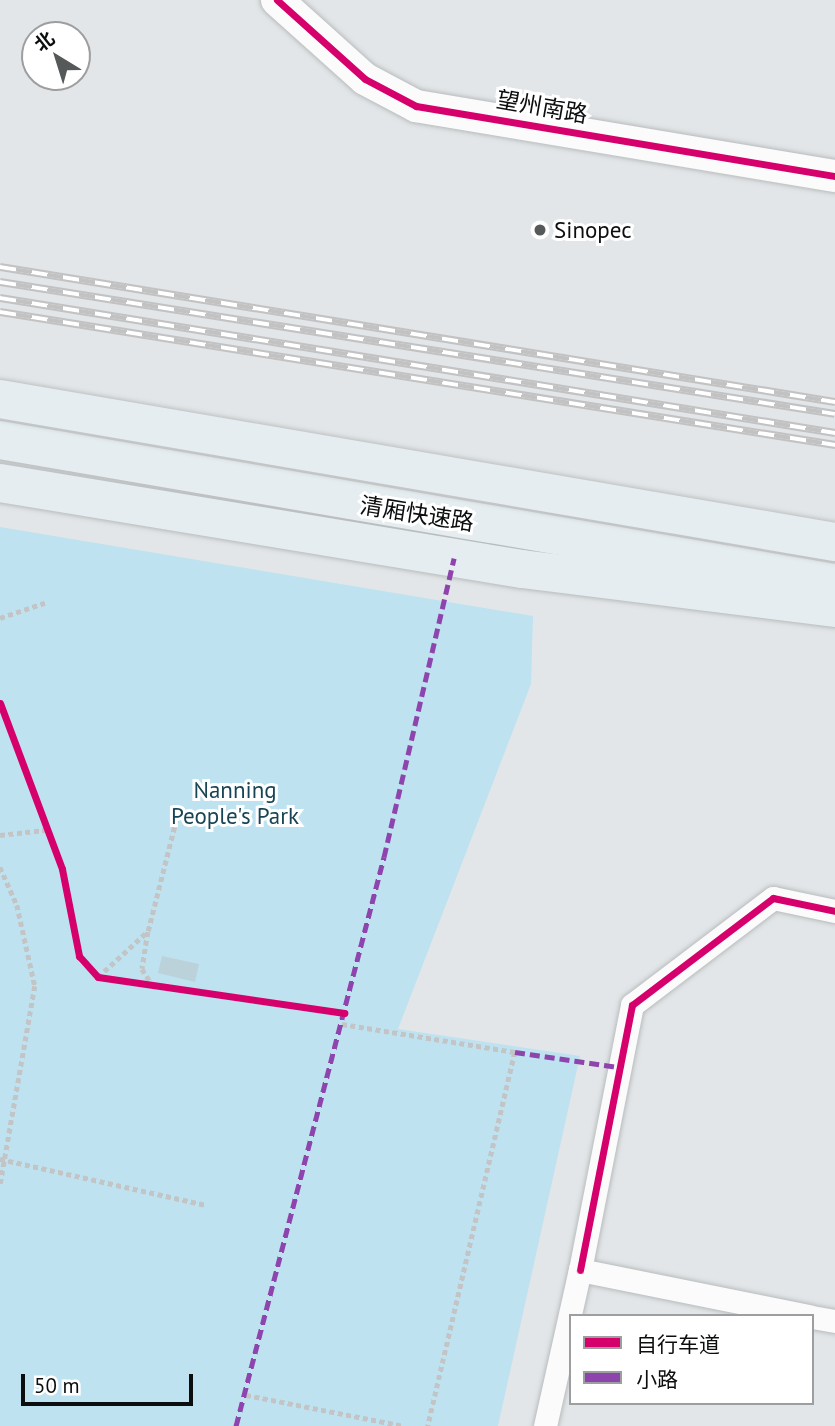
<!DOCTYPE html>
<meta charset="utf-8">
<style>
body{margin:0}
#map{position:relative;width:835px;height:1426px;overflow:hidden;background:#e2e6e8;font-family:"PT Sans","Noto Sans SC",sans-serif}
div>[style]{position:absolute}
.green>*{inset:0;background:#bfe2f0}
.building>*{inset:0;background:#bcd2da}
.path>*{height:4.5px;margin-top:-2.25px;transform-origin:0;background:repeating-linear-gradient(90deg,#c3c4c5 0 5px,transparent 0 8.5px)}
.roads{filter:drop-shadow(0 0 2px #b9bcbd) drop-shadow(0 0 2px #b9bcbd)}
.street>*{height:23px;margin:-11.5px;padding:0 11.5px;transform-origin:11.5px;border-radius:11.5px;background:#fbfbfc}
.secondary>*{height:32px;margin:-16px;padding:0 16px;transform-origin:16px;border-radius:16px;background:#fbfbfc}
.highway>*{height:38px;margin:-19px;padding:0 19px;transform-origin:19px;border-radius:19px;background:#e5edf0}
.rail>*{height:8px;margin-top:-4px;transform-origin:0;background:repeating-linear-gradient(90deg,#fff 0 16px,#c2c2c3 0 32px);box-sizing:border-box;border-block:2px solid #c2c2c3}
.bridges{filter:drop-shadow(0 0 2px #bfc1c2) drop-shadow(0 0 2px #bfc1c2)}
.highway-bridge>*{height:38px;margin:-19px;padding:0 19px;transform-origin:19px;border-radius:19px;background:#e5edf0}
.quiet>*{height:5px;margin-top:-2.5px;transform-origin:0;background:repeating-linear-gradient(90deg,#8e44ad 0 10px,transparent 0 15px)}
.cycleway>*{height:7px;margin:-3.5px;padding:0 3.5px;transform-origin:3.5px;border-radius:3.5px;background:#d6006c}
.dots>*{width:19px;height:19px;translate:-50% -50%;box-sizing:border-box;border:4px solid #fff;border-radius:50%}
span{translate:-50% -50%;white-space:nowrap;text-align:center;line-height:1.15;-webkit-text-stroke:6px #fff;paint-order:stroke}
.street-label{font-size:23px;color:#0b0d0e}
.poi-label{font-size:23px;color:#0b0d0e}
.left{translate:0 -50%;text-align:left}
.park-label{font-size:23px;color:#184555}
.legend{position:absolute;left:569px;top:1314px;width:245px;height:91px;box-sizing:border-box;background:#fff;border:2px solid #9d9e9f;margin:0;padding:9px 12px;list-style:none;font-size:21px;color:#0b0d0e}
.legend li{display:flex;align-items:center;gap:14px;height:35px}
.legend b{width:35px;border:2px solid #9d9e9f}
.north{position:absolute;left:21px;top:21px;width:70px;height:70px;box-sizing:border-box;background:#fff;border:2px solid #9d9e9f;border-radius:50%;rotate:322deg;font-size:19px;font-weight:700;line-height:28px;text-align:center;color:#0b0d0e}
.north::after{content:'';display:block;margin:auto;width:24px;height:32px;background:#56595a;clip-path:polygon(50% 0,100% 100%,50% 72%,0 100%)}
.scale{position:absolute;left:21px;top:1374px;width:172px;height:32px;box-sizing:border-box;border:4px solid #0b0d0e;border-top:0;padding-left:9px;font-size:21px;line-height:24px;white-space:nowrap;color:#0b0d0e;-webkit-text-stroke:5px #fff;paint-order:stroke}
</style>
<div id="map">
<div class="green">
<div style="clip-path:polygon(0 527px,533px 616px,531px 684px,398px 1029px,580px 1056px,498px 1426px,0 1426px)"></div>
</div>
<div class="building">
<div style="clip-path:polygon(162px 956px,199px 964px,195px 982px,158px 973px)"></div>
</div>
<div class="path">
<div style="left:0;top:618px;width:50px;rotate:-18.8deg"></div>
<div style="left:0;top:835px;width:45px;rotate:-6.3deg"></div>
<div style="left:0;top:867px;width:42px;rotate:65.9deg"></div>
<div style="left:17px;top:905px;width:83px;rotate:77.5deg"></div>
<div style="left:35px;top:986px;width:203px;rotate:99.9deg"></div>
<div style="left:148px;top:932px;width:37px;rotate:99deg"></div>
<div style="left:142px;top:969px;width:20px;rotate:57deg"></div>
<div style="left:98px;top:977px;width:68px;rotate:-42.6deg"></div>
<div style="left:148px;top:931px;width:119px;rotate:-75.8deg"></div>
<div style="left:342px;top:1024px;width:175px;rotate:9.2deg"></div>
<div style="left:515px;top:1052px;width:384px;rotate:103.1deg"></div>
<div style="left:0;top:1159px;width:210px;rotate:12.6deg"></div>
<div style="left:246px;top:1395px;width:161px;rotate:11.1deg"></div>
</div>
<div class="roads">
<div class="street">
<div style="left:580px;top:1270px;width:270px;rotate:-78.9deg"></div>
<div style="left:632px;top:1005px;width:177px;rotate:-37.2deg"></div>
<div style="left:773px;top:898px;width:63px;rotate:11.8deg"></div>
<div style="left:812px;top:1317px;width:23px;rotate:10deg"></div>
<div style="left:545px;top:1426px;width:160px;rotate:-77.4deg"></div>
<div style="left:580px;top:1270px;width:233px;rotate:11.4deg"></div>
</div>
<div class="secondary">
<div style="left:277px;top:0;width:118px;rotate:41.9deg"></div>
<div style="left:365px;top:79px;width:58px;rotate:27.9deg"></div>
<div style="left:416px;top:106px;width:425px;rotate:9.5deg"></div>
</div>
<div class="highway">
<div style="left:0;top:440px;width:847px;rotate:9.72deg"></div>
<div style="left:0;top:483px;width:529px;rotate:9.36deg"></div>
<div style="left:522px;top:569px;width:315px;rotate:7.1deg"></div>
</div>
</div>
<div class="rail">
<div style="left:0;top:267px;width:846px;rotate:9.18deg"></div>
<div style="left:0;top:282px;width:845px;rotate:8.98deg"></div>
<div style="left:0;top:298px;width:846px;rotate:9.18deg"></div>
<div style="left:0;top:312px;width:846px;rotate:9.05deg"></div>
</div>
<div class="bridges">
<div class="highway-bridge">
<div style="left:0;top:399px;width:847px;rotate:9.72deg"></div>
</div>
</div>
<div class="quiet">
<div style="left:515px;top:1052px;width:104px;rotate:8.3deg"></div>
<div style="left:236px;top:1426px;width:588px;rotate:-75.42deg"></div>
<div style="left:384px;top:857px;width:307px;rotate:-76.8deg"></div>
</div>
<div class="cycleway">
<div style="left:277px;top:0;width:118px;rotate:41.9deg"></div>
<div style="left:365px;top:79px;width:58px;rotate:27.9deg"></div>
<div style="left:416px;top:106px;width:425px;rotate:9.5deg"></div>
<div style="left:0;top:703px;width:177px;rotate:69.5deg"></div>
<div style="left:62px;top:869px;width:89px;rotate:78.9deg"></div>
<div style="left:79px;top:956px;width:28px;rotate:48deg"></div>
<div style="left:98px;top:977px;width:249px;rotate:8.3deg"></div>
<div style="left:580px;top:1270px;width:270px;rotate:-78.9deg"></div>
<div style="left:632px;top:1005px;width:177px;rotate:-37.2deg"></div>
<div style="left:773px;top:898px;width:63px;rotate:11.8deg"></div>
</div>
<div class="dots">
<div style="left:540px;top:230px;background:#56595a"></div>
</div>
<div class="street-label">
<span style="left:542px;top:107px;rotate:10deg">望州南路</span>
<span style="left:417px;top:514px;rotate:9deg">清厢快速路</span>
</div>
<div class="poi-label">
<span class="left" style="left:554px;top:230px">Sinopec</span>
</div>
<div class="park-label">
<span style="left:235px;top:803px">Nanning<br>People's Park</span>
</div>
<ul class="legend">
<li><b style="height:9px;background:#d6006c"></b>自行车道</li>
<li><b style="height:9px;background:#8e44ad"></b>小路</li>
</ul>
<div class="north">北</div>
<div class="scale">50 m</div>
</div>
